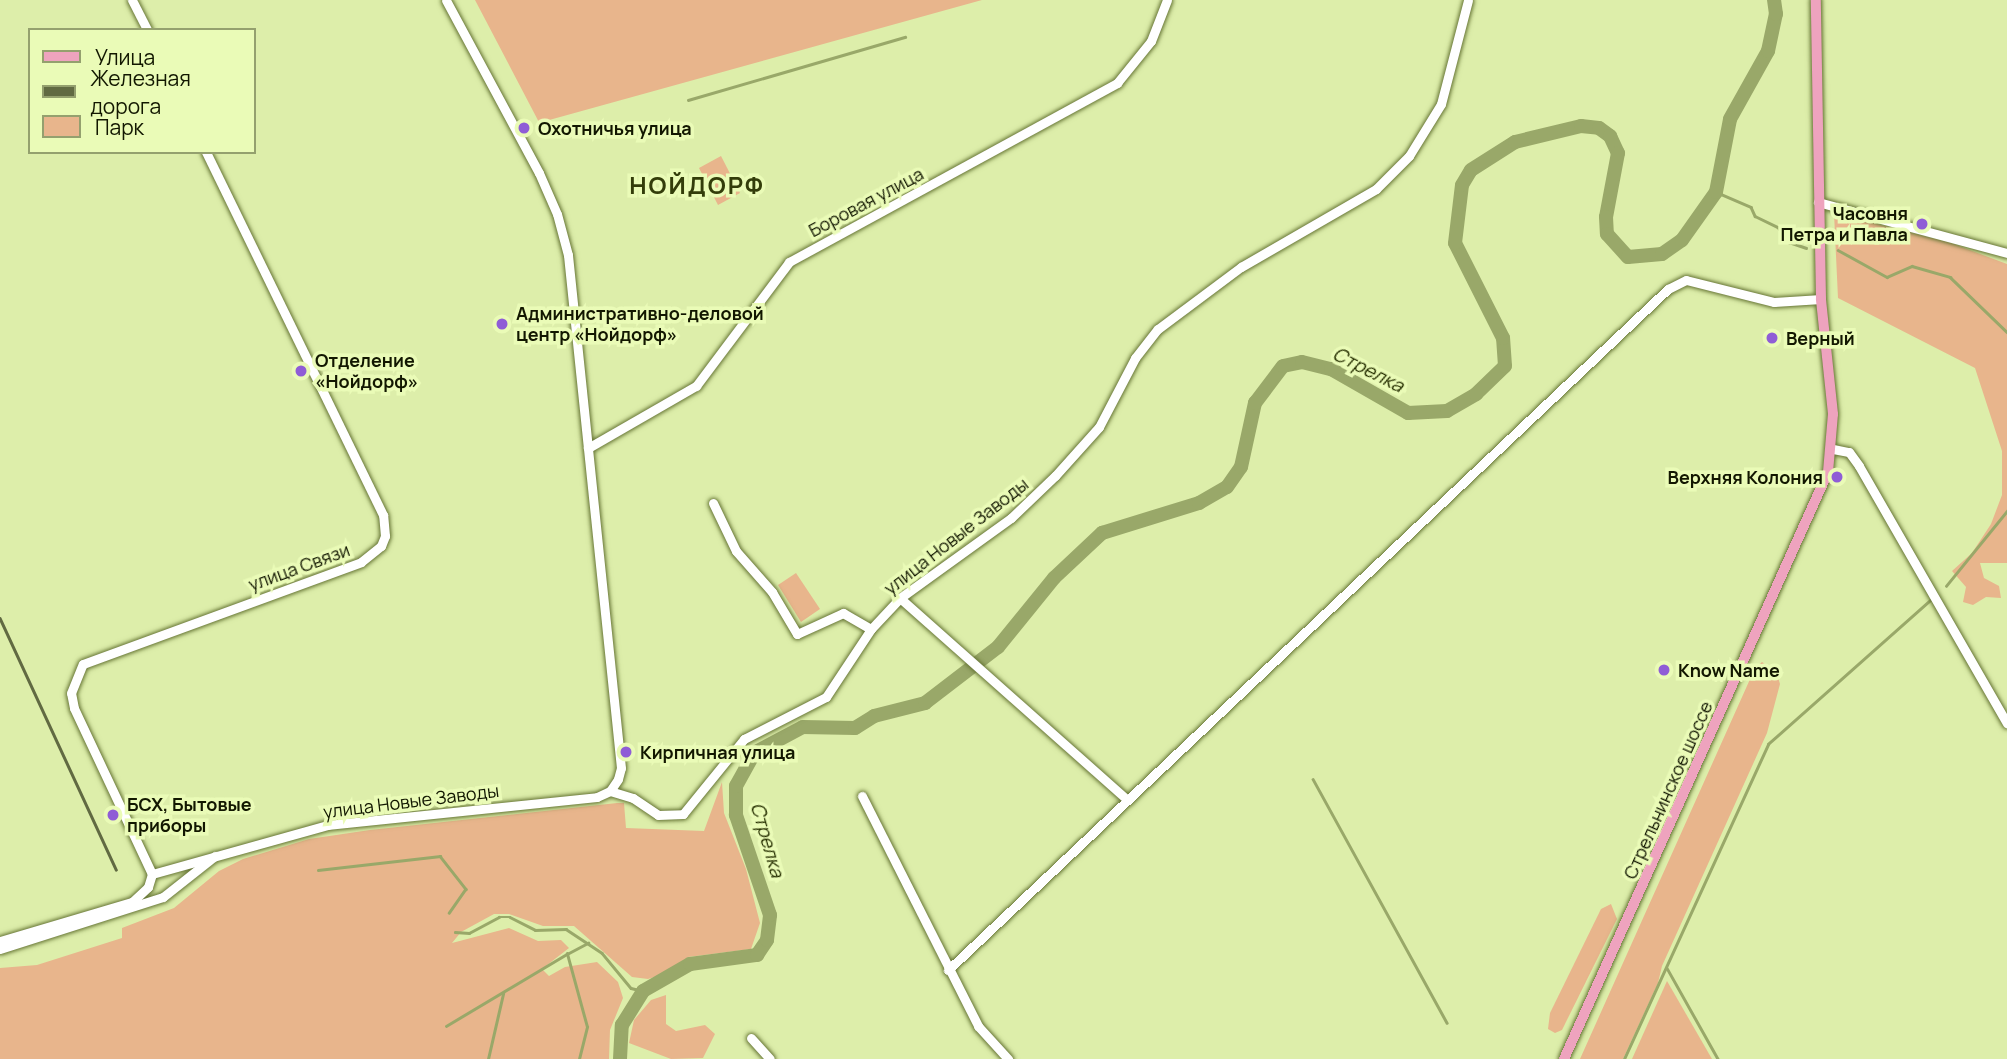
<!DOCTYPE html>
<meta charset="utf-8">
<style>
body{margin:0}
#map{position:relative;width:2007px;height:1059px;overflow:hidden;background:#dea;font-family:Manrope,sans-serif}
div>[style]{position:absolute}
.green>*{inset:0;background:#e8b58c}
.stream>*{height:2.5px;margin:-1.25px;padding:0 1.25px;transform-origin:1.25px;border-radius:1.25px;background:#99a869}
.river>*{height:14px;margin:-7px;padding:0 7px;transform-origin:7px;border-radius:7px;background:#99a869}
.roads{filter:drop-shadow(0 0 2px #667535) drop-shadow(0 0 2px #667535)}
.minor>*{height:9px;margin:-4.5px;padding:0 4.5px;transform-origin:4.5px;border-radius:4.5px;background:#fff}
.major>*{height:10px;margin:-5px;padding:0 5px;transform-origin:5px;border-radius:5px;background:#eea3be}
.rail>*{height:2.5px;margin:-1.25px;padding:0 1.25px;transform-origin:1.25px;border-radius:1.25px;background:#616a42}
.dots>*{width:19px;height:19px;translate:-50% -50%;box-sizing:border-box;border:4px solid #eafbb7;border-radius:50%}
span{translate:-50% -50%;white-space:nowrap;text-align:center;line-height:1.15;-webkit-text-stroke:7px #eafbb7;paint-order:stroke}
.poi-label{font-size:18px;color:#121700;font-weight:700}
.left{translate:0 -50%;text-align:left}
.right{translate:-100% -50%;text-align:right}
.street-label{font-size:18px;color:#121700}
.water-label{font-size:19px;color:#262f00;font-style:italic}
.district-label{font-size:24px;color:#333d0a;font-weight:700;letter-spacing:2px}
.legend{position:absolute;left:28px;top:28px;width:228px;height:126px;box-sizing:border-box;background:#eafbb7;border:2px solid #94a06e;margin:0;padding:9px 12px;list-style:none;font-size:21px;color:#121700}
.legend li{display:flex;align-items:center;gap:14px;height:35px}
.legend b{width:35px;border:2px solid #94a06e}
</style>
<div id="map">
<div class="green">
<div style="clip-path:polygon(475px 0,982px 0,542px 122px,542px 128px)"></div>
<div style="clip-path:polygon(721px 156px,740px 193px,718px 205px,699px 168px)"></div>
<div style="clip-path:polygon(1834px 213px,1951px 243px,2007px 264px,2007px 563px,1980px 563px,1984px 578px,1999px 586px,2001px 598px,1986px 597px,1973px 605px,1963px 602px,1966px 587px,1952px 571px,1972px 553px,1991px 524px,2002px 495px,2002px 451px,1975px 368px,1838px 298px)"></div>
<div style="clip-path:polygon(796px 573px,820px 609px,801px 622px,778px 585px)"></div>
<div style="clip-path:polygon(1762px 662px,1776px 671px,1780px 684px,1767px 733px,1662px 966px,1658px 983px,1623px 1059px,1580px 1059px,1755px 668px)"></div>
<div style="clip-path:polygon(722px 782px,724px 813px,746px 869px,760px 923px,751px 949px,688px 957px,670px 972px,648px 979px,632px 977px,574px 926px,543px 926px,509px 914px,494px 914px,461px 932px,452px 943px,509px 928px,538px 941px,561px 940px,569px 948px,542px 969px,549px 976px,565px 967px,597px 962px,618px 982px,623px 998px,610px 1030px,609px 1059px,0 1059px,0 968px,37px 965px,122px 938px,122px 928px,174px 908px,219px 871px,243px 859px,309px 839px,370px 830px,617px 803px,624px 803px,626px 828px,704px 831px)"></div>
<div style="clip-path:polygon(1611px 904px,1617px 919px,1562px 1030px,1555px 1033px,1548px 1029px,1550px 1013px,1601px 909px)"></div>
<div style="clip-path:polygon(1667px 981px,1712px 1059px,1632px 1059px)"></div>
<div style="clip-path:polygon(666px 995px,666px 1024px,676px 1031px,705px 1025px,715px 1034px,703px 1058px,671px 1059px,629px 1043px,634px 1020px,651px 1000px)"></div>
</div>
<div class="stream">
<div style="left:688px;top:100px;width:226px;rotate:-16.2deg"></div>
<div style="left:1716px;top:192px;width:38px;rotate:23deg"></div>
<div style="left:1751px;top:207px;width:10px;rotate:66deg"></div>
<div style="left:1755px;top:216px;width:25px;rotate:26deg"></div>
<div style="left:1778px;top:227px;width:19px;rotate:54deg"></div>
<div style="left:1789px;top:242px;width:18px;rotate:19deg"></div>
<div style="left:1838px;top:250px;width:56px;rotate:28.9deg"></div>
<div style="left:1887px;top:277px;width:27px;rotate:-24deg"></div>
<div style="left:1912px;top:266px;width:40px;rotate:16deg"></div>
<div style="left:1950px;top:277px;width:79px;rotate:44deg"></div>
<div style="left:1946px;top:586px;width:97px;rotate:-50.9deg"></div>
<div style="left:1313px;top:779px;width:278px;rotate:61.2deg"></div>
<div style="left:318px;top:870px;width:123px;rotate:-6.5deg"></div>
<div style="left:440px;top:856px;width:42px;rotate:51.8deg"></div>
<div style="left:466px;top:889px;width:29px;rotate:125deg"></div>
<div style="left:455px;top:932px;width:14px;rotate:4deg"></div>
<div style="left:469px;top:933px;width:34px;rotate:-28deg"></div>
<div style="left:499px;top:917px;width:11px"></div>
<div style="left:510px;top:917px;width:28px;rotate:27deg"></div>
<div style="left:535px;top:930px;width:31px;rotate:-2deg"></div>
<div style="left:566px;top:929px;width:43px;rotate:33.7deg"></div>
<div style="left:602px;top:953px;width:45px;rotate:50.4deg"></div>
<div style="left:631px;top:988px;width:12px;rotate:14deg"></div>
<div style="left:1667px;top:968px;width:104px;rotate:60.7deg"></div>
<div style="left:446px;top:1026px;width:141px;rotate:-30.8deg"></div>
<div style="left:488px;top:1059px;width:67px;rotate:-77deg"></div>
<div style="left:579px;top:1059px;width:33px;rotate:-76deg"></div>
<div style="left:587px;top:1027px;width:76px;rotate:-105.3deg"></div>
<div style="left:567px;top:954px;width:24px;rotate:-28deg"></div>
<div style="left:1624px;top:1059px;width:346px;rotate:-65.4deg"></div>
<div style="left:1768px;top:744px;width:217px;rotate:-41.6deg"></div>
</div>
<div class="river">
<div style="left:620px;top:1059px;width:34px;rotate:-87deg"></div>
<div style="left:622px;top:1025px;width:40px;rotate:-58deg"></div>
<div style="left:643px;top:991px;width:54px;rotate:-29.9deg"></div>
<div style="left:690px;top:964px;width:68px;rotate:-7.7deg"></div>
<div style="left:757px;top:955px;width:18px;rotate:-56deg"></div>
<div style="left:767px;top:940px;width:25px;rotate:-83deg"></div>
<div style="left:770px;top:915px;width:106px;rotate:-108.8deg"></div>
<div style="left:736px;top:815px;width:29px;rotate:-90deg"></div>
<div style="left:736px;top:786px;width:38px;rotate:-61deg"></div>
<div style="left:754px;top:753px;width:55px;rotate:-28deg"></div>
<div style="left:803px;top:727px;width:52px;rotate:1.1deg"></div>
<div style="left:855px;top:728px;width:22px;rotate:-32deg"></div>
<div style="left:874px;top:716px;width:53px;rotate:-14.3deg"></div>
<div style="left:925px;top:703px;width:92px;rotate:-37.5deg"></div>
<div style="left:998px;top:647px;width:89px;rotate:-50.9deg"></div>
<div style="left:1054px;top:578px;width:66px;rotate:-43.2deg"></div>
<div style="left:1102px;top:533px;width:102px;rotate:-17.2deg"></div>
<div style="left:1199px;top:503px;width:32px;rotate:-30deg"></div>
<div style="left:1227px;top:487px;width:24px;rotate:-55deg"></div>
<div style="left:1241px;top:467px;width:66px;rotate:-77.7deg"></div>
<div style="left:1255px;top:403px;width:46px;rotate:-52.9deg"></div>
<div style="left:1283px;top:366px;width:19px;rotate:-12deg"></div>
<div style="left:1302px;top:362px;width:30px;rotate:14deg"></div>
<div style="left:1331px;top:369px;width:89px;rotate:29.7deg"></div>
<div style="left:1408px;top:413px;width:39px;rotate:-3deg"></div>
<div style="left:1447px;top:411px;width:34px;rotate:-30deg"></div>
<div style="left:1476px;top:394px;width:40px;rotate:-44deg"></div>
<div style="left:1505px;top:366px;width:28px;rotate:-94deg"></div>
<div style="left:1503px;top:338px;width:106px;rotate:-116.8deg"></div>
<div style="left:1455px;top:243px;width:58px;rotate:-83.1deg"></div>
<div style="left:1462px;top:185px;width:17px;rotate:-59deg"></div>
<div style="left:1471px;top:170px;width:52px;rotate:-32.5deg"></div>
<div style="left:1515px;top:142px;width:68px;rotate:-13.6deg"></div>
<div style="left:1581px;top:126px;width:18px;rotate:6deg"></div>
<div style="left:1599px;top:128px;width:14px;rotate:36deg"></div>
<div style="left:1610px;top:136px;width:19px;rotate:65deg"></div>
<div style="left:1618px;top:153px;width:65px;rotate:100.6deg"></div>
<div style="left:1606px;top:217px;width:17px;rotate:87deg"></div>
<div style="left:1607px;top:234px;width:31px;rotate:48deg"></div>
<div style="left:1628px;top:257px;width:34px;rotate:-5deg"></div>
<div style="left:1662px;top:254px;width:24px;rotate:-35deg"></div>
<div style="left:1682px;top:240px;width:59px;rotate:-54.7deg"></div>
<div style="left:1716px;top:192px;width:74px;rotate:-79.1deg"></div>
<div style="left:1730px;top:119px;width:78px;rotate:-60.8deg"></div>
<div style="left:1768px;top:51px;width:38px;rotate:-78deg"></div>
<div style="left:1776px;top:14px;width:14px;rotate:-98deg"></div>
</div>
<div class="roads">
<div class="minor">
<div style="left:132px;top:0;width:34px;rotate:63deg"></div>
<div style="left:1818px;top:202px;width:196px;rotate:15.1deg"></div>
<div style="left:588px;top:448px;width:125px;rotate:-29.9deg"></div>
<div style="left:696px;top:386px;width:155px;rotate:-53.1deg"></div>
<div style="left:789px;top:262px;width:374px;rotate:-28.6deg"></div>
<div style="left:1117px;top:83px;width:54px;rotate:-51deg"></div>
<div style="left:1151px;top:41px;width:44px;rotate:-68.7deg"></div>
<div style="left:1833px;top:449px;width:16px;rotate:11deg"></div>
<div style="left:1849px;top:452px;width:17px;rotate:54deg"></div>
<div style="left:1859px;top:466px;width:297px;rotate:60.1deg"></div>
<div style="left:713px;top:503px;width:53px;rotate:64.4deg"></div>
<div style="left:736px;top:551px;width:55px;rotate:48.7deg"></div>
<div style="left:772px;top:592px;width:49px;rotate:59.2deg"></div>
<div style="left:797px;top:634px;width:51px;rotate:-24.5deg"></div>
<div style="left:843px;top:613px;width:32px;rotate:30deg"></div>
<div style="left:900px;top:598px;width:302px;rotate:41.6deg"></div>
<div style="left:610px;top:791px;width:24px;rotate:17deg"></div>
<div style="left:633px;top:798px;width:30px;rotate:34deg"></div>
<div style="left:658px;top:815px;width:25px;rotate:-2deg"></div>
<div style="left:683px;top:814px;width:97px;rotate:-50.9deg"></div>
<div style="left:744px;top:739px;width:92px;rotate:-27.1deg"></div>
<div style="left:826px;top:697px;width:82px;rotate:-56.5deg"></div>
<div style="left:871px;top:629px;width:42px;rotate:-46.9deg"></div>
<div style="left:900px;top:598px;width:137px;rotate:-35.8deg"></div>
<div style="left:1011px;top:518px;width:61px;rotate:-43.7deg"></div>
<div style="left:1055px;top:476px;width:66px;rotate:-48.1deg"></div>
<div style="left:1099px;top:427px;width:78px;rotate:-62.4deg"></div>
<div style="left:1135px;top:358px;width:37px;rotate:-52deg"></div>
<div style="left:1158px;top:329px;width:104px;rotate:-36.8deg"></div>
<div style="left:1241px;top:267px;width:156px;rotate:-30deg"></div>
<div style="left:1376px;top:189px;width:47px;rotate:-45deg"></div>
<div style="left:1409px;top:156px;width:61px;rotate:-58.4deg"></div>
<div style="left:1441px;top:104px;width:107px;rotate:-75.4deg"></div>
<div style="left:862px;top:796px;width:258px;rotate:63.2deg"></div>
<div style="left:978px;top:1026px;width:45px;rotate:47.7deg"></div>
<div style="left:152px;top:874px;width:182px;rotate:-15.6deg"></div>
<div style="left:327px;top:825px;width:271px;rotate:-5.9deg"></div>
<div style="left:597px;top:797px;width:14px;rotate:-25deg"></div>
<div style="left:610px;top:791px;width:14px;rotate:-56deg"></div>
<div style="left:618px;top:779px;width:11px;rotate:-75deg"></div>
<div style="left:621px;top:768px;width:516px;rotate:-95.9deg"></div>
<div style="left:568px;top:255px;width:42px;rotate:-105deg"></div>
<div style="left:557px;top:214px;width:45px;rotate:-113.7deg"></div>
<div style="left:539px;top:173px;width:196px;rotate:-118.3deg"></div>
<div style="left:0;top:941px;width:138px;rotate:-16.5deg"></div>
<div style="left:132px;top:902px;width:22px;rotate:-43deg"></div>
<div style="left:148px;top:887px;width:14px;rotate:-73deg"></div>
<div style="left:152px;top:874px;width:183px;rotate:-115.2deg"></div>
<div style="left:74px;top:708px;width:15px;rotate:-101deg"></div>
<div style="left:71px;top:693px;width:31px;rotate:-68deg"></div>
<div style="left:83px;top:664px;width:296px;rotate:-20.1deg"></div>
<div style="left:361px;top:562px;width:26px;rotate:-39deg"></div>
<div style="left:381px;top:546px;width:11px;rotate:-68deg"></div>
<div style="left:385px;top:536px;width:21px;rotate:-95deg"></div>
<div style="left:383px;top:515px;width:404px;rotate:-116deg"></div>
<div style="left:0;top:949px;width:171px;rotate:-17.7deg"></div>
<div style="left:163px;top:897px;width:66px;rotate:-38.3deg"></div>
<div style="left:948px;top:970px;width:991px;rotate:-43.41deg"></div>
<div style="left:1668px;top:289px;width:20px;rotate:-27deg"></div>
<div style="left:1686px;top:280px;width:91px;rotate:14deg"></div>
<div style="left:1774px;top:302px;width:47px;rotate:-3.7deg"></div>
<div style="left:751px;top:1038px;width:28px;rotate:48deg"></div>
</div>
<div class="major">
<div style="left:1564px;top:1059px;width:644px;rotate:-65.78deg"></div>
<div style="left:1828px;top:472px;width:58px;rotate:-85.1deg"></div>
<div style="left:1833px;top:414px;width:116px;rotate:-96deg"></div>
<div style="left:1821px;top:299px;width:299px;rotate:-91deg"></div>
</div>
</div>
<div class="rail">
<div style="left:0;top:618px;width:277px;rotate:65.2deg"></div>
</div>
<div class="dots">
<div style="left:524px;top:128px;background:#8f5dd6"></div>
<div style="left:1922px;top:224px;background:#8f5dd6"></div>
<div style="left:502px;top:324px;background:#8f5dd6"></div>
<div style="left:1772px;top:338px;background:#8f5dd6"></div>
<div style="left:301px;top:371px;background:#8f5dd6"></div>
<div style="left:1837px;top:477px;background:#8f5dd6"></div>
<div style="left:1664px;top:670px;background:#8f5dd6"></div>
<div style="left:626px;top:752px;background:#8f5dd6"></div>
<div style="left:113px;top:815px;background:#8f5dd6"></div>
</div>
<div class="poi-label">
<span class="left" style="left:538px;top:128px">Охотничья улица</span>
<span class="right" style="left:1908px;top:224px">Часовня<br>Петра и Павла</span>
<span class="left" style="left:516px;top:324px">Административно-деловой<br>центр «Нойдорф»</span>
<span class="left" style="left:1786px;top:338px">Верный</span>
<span class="left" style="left:315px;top:371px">Отделение<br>«Нойдорф»</span>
<span class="right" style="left:1823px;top:477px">Верхняя Колония</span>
<span class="left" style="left:1678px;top:670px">Know Name</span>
<span class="left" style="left:640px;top:752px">Кирпичная улица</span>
<span class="left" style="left:127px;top:815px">БСХ, Бытовые<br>приборы</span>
</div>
<div class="street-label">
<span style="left:866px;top:202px;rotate:-28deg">Боровая улица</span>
<span style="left:956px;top:536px;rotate:-38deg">улица Новые Заводы</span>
<span style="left:299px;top:567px;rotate:-20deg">улица Связи</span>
<span style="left:1668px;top:790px;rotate:-66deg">Стрельнинское шоссе</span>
<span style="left:411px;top:801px;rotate:-7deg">улица Новые Заводы</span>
</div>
<div class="water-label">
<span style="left:1368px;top:370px;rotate:27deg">Стрелка</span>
<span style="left:767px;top:840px;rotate:74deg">Стрелка</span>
</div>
<div class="district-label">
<span style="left:697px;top:185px">НОЙДОРФ</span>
</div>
<ul class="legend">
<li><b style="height:9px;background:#eea3be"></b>Улица</li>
<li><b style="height:9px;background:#616a42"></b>Железная дорога</li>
<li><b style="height:19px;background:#e8b58c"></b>Парк</li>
</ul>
</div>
